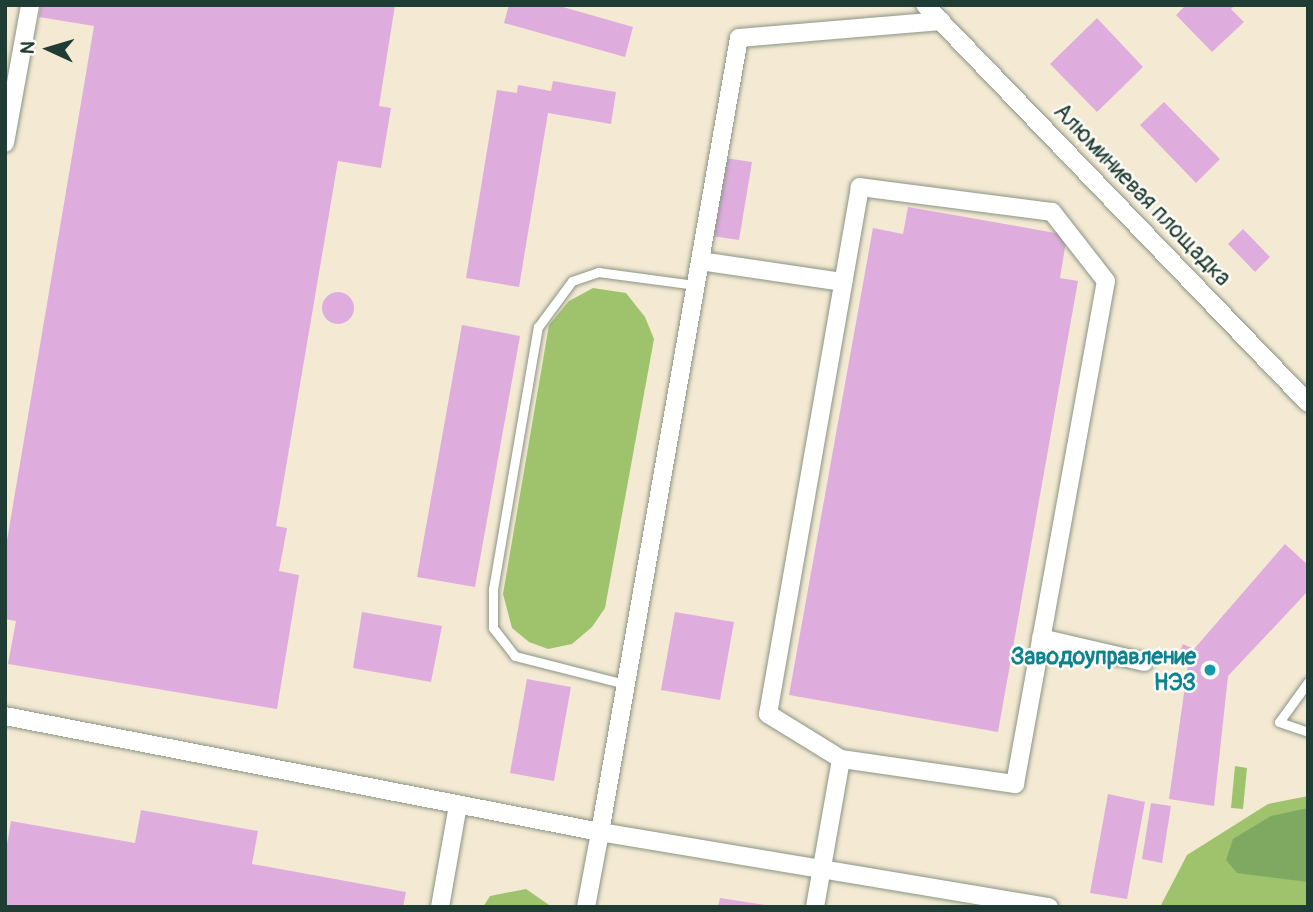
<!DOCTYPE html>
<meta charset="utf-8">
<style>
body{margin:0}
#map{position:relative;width:1313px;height:912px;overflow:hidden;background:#f4ead3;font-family:Pangolin,sans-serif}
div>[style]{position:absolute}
.green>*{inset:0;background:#9fc36d}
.forest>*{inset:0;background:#7fa960}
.building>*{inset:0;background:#deadde}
.round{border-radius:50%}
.roads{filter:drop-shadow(0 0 2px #8a9484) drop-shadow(0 0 2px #8a9484)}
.lane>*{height:9px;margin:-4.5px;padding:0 4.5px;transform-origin:4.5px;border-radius:4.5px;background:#fff}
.street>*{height:18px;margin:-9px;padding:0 9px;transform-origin:9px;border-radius:9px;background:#fff}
.dots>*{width:19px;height:19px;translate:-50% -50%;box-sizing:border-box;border:4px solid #fdfcf7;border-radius:50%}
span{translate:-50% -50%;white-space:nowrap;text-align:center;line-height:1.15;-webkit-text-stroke:5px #fdfcf7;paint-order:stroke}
.street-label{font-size:23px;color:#1f3d34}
.culture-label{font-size:23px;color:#0d838f;font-weight:700}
.right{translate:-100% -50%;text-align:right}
.frame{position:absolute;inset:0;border:7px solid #1f3d34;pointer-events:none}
.north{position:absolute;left:14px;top:14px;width:70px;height:70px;-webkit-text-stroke:5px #fdfcf7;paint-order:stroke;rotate:274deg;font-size:19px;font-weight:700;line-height:28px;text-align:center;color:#1f3d34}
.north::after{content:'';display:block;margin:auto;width:24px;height:32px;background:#1f3d34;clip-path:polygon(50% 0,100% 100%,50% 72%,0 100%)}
</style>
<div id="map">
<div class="green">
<div style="clip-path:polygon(593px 288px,626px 293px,645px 317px,654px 339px,605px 608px,592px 627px,572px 644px,548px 649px,529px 642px,512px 628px,503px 594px,549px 325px,569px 301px)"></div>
<div style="clip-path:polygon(1235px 766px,1247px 768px,1243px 809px,1231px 808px)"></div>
<div style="clip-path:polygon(1308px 796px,1308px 907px,1160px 907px,1187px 855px,1268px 804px)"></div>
<div style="clip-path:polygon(526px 889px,552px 907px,483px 907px,490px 896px)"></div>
</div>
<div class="forest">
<div style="clip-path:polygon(1308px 808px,1308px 882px,1237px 873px,1226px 860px,1233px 839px,1271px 816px)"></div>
</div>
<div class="building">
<div style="clip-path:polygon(41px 5px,395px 5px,379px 106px,391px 108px,381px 168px,338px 161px,276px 526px,287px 528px,279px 571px,299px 575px,277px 709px,8px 664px,16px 621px,5px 619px,5px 552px,94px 26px,39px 17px)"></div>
<div style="clip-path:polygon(509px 5px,556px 5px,633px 27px,625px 57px,504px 23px)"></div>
<div style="clip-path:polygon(1186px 5px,1235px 5px,1231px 9px,1244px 22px,1212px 52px,1176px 15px)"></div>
<div style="clip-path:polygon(1097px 18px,1143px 67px,1097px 112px,1050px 64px)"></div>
<div style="clip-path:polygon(553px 81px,616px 92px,611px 124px,548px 113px,519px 287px,466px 278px,497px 90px,517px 93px,518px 85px,551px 91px)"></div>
<div style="clip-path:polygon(1164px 102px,1220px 159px,1196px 183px,1140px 125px)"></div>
<div style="clip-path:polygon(725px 158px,752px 162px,739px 240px,712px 236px)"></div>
<div style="clip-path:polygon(908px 207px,1067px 235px,1060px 278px,1078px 281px,998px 732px,789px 695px,873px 228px,903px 234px)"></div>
<div style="clip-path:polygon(1243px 229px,1270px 257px,1255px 272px,1228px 244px)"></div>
<div class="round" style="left:322px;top:292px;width:32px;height:32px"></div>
<div style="clip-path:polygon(462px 325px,520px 336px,475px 587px,417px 577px)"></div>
<div style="clip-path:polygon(1285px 544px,1308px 565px,1308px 591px,1228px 676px,1214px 806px,1169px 799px,1188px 665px,1176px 661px,1183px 644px,1194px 649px)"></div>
<div style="clip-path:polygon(362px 612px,442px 626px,431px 682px,353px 668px)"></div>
<div style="clip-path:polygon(675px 612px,734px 622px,720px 700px,661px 690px)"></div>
<div style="clip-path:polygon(527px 679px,571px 687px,554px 781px,510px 773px)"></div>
<div style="clip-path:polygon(1108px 794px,1145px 802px,1127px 899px,1090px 893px)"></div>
<div style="clip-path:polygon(1151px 803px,1171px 806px,1162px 863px,1142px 859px)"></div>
<div style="clip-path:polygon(141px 810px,258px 831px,252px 864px,406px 892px,403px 907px,5px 907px,5px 855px,11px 821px,135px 843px)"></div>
<div style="clip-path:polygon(720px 898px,766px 905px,766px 907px,718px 907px)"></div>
</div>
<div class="roads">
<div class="lane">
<div style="left:1308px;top:682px;width:49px;rotate:125.9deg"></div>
<div style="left:1279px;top:722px;width:31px;rotate:19deg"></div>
<div style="left:625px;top:684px;width:114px;rotate:-165.7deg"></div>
<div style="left:515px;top:656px;width:36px;rotate:-128deg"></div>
<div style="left:493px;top:628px;width:39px;rotate:-90deg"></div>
<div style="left:493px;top:589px;width:266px;rotate:-80.3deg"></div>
<div style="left:538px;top:327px;width:57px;rotate:-53.5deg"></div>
<div style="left:572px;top:281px;width:28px;rotate:-19deg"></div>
<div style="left:598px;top:272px;width:99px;rotate:7.6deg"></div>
</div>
<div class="street">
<div style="left:925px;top:5px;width:552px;rotate:46.1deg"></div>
<div style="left:5px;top:143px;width:140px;rotate:-79.7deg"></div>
<div style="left:700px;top:261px;width:145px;rotate:8.4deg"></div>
<div style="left:1041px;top:638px;width:106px;rotate:13.1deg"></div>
<div style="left:5px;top:716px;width:606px;rotate:11.03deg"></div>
<div style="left:600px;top:832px;width:806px;rotate:-80.07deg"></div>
<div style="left:739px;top:38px;width:203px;rotate:-4.8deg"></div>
<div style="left:440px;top:907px;width:104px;rotate:-80deg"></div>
<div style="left:586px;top:907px;width:76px;rotate:-79.4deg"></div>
<div style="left:600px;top:832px;width:455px;rotate:9.5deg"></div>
<div style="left:815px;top:907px;width:150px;rotate:-80deg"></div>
<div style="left:841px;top:759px;width:176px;rotate:8.2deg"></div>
<div style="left:1015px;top:784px;width:511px;rotate:-79.75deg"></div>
<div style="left:1106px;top:281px;width:88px;rotate:-128deg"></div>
<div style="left:1052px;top:212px;width:194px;rotate:-172.6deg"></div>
<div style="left:860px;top:187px;width:535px;rotate:99.9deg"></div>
<div style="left:768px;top:714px;width:86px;rotate:31.7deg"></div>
</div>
</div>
<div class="dots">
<div style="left:1210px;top:670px;background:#0f9aa8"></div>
</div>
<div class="street-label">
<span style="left:1142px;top:195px;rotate:46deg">Алюминиевая площадка</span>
</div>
<div class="culture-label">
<span class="right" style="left:1196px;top:670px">Заводоуправление<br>НЭЗ</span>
</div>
<div class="frame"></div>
<div class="north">N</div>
</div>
